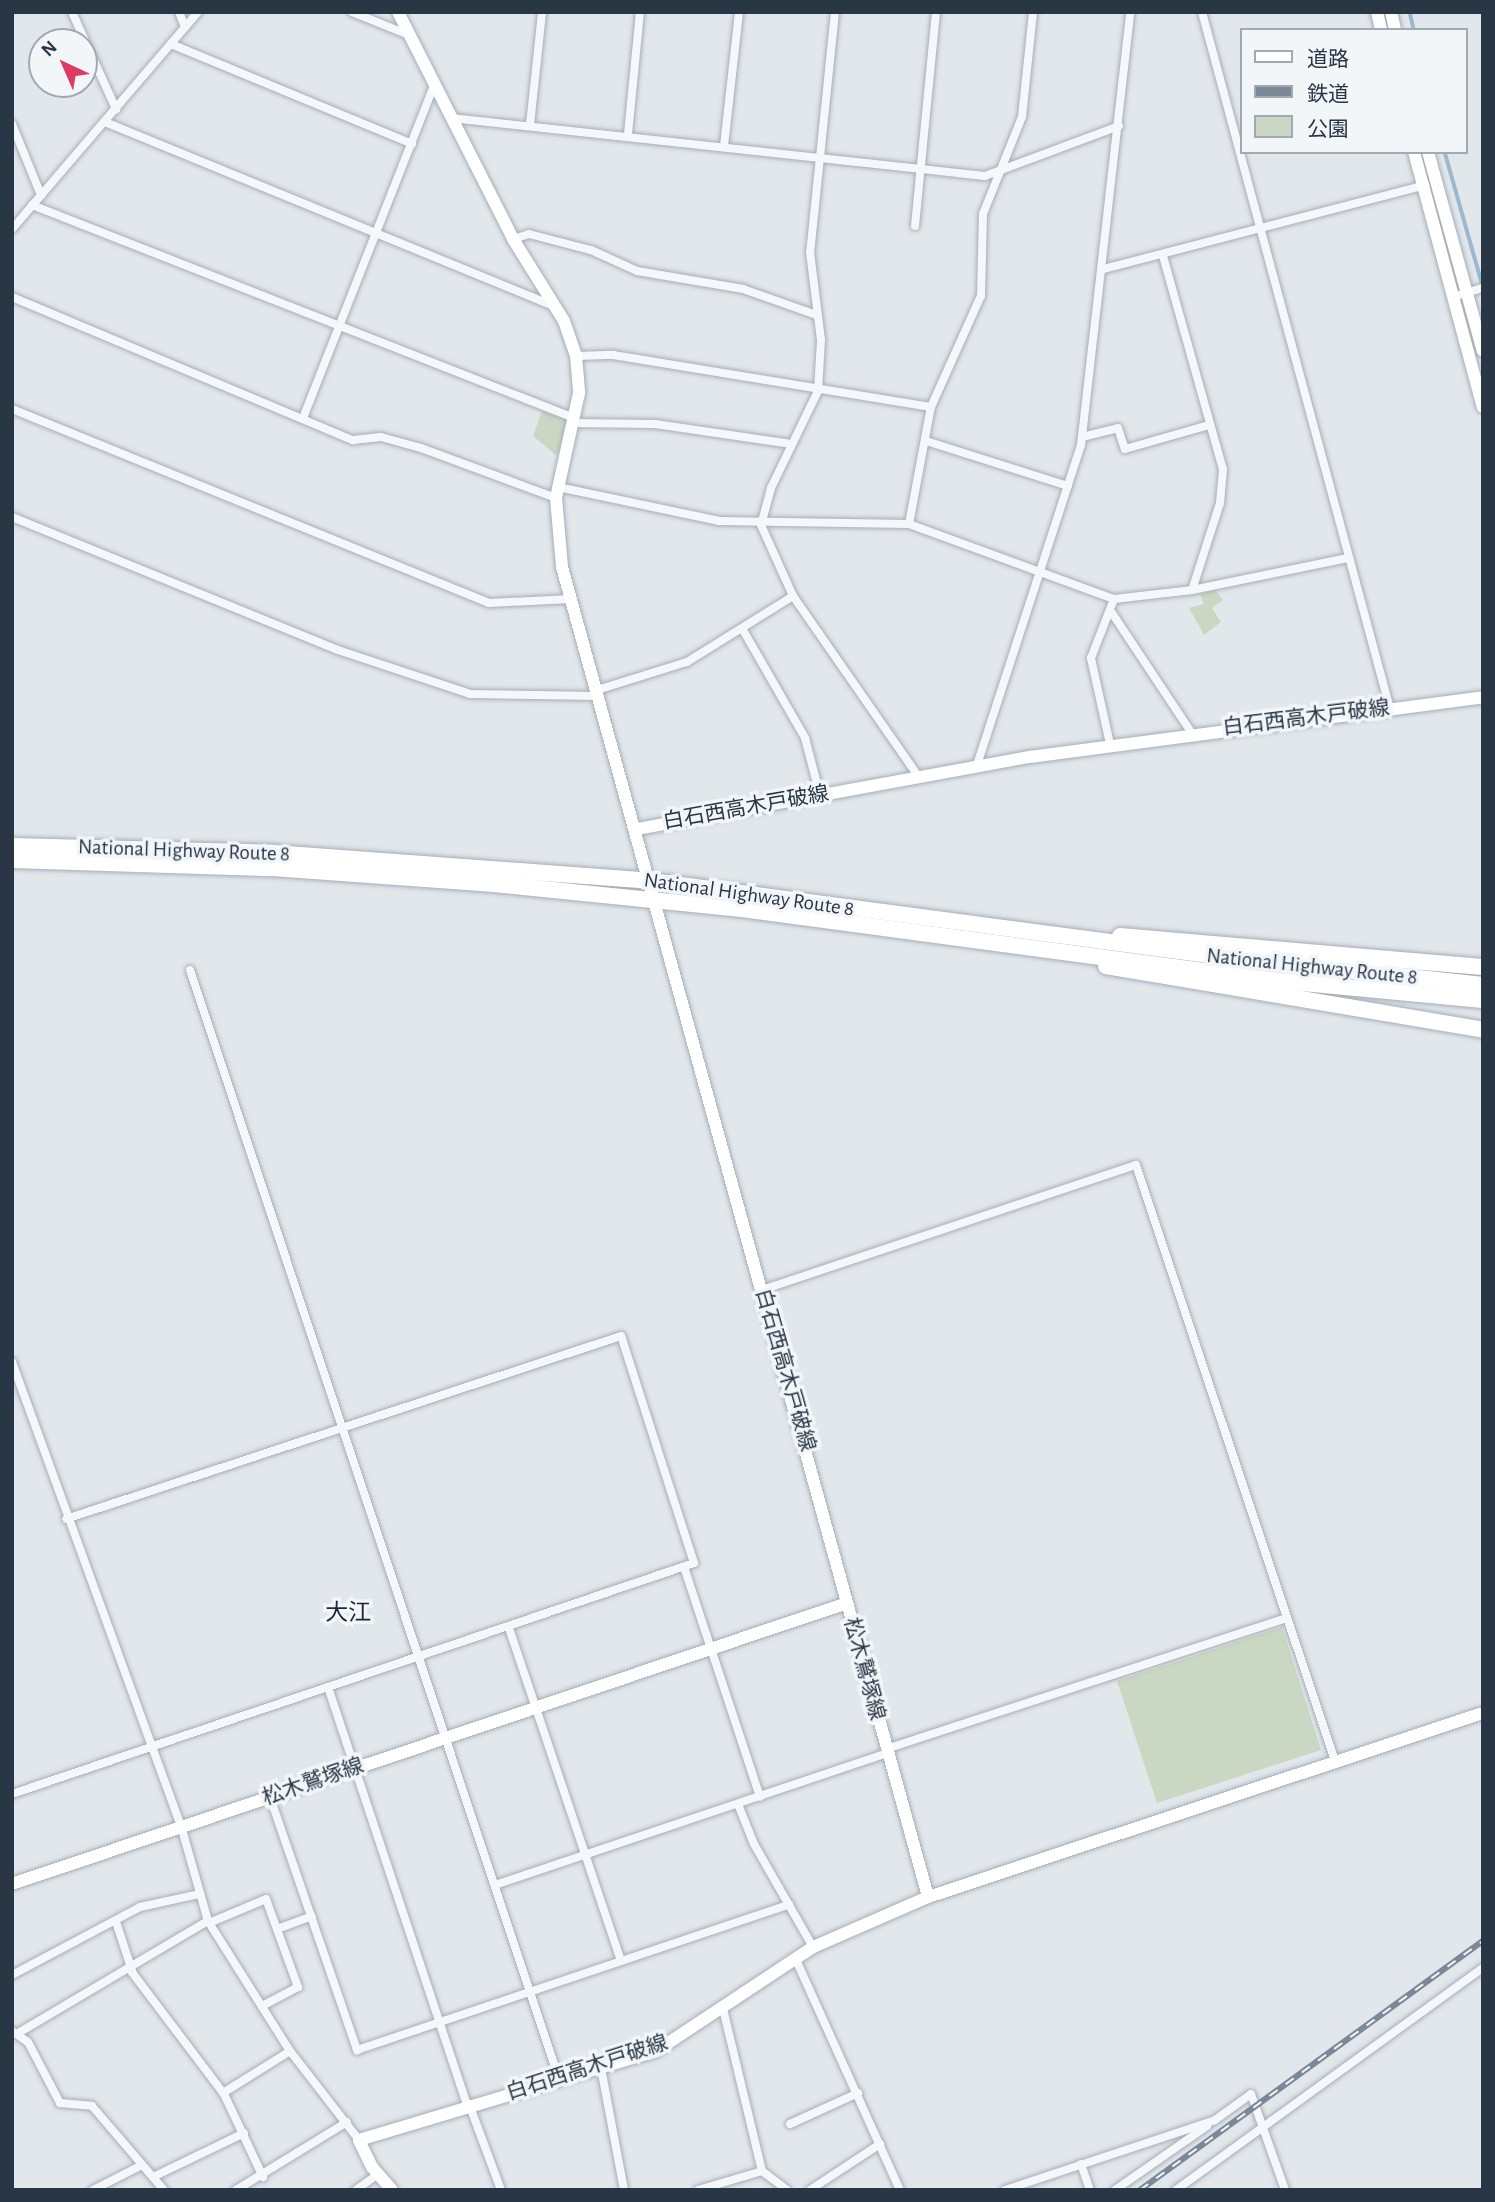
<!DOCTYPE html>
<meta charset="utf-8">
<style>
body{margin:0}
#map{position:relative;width:1495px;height:2202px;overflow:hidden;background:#e2e7ec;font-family:"Alegreya Sans","Noto Sans JP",sans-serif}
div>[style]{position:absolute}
.green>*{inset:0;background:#cad7c2}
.stream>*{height:3.5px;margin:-1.75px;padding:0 1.75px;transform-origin:1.75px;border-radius:1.75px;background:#9ab9d0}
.roads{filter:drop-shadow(0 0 2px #a6aeb7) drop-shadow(0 0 2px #a6aeb7)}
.street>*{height:8px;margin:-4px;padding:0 4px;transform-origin:4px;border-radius:4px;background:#f6f7fa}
.secondary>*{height:12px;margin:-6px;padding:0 6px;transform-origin:6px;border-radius:6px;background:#fff}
.highway>*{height:16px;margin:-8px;padding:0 8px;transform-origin:8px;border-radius:8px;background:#fff}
.rail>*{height:6px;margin-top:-3px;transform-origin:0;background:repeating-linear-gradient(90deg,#f2f6f9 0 10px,#7a8898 0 20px);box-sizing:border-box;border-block:2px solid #7a8898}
span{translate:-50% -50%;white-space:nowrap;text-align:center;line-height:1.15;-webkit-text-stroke:7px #f2f6f9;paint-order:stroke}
.street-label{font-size:21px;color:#283646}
.neighbourhood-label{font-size:23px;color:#1a2737}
.frame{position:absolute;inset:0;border:14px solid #283646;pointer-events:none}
.legend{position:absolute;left:1240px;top:28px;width:228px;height:126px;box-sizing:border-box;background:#f2f6f9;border:2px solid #a1a9b1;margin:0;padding:9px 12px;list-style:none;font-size:21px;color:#283646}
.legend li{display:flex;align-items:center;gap:14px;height:35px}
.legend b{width:35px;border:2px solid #a1a9b1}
.north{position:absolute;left:28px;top:28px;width:70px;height:70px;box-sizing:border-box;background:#f2f6f9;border:2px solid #a1a9b1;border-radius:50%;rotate:316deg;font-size:19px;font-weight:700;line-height:28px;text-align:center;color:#283646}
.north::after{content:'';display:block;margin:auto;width:24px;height:32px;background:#de3b63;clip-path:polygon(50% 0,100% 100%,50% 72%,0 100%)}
</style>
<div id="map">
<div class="green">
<div style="clip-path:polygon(542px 411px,567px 420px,557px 456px,533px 436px)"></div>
<div style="clip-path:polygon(1215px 590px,1223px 600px,1212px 608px,1221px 622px,1204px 635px,1189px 608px,1204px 604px,1200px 594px)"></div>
<div style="clip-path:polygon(1282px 1627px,1321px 1750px,1157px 1803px,1117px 1681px)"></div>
</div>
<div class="stream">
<div style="left:1410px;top:12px;width:18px;rotate:77deg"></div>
<div style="left:1445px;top:152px;width:139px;rotate:74.2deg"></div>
</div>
<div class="roads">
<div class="street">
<div style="left:72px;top:12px;width:107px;rotate:65.6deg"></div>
<div style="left:179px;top:12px;width:16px;rotate:68deg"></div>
<div style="left:352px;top:12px;width:61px;rotate:22deg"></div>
<div style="left:835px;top:12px;width:241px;rotate:95.9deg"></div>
<div style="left:810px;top:252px;width:89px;rotate:82.9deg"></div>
<div style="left:821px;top:340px;width:51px;rotate:93.4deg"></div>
<div style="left:818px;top:391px;width:108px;rotate:115.9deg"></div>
<div style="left:771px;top:488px;width:38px;rotate:105deg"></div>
<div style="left:761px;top:525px;width:78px;rotate:65.7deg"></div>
<div style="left:793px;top:596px;width:221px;rotate:55.2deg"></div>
<div style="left:1202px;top:12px;width:722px;rotate:74.9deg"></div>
<div style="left:171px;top:44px;width:261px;rotate:22.5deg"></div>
<div style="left:451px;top:118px;width:537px;rotate:6.2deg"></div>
<div style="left:985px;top:176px;width:143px;rotate:-20.5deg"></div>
<div style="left:105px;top:122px;width:483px;rotate:22.3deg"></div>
<div style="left:12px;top:124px;width:77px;rotate:67.8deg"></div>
<div style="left:530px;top:125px;width:114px;rotate:-83.9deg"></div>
<div style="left:628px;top:134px;width:123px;rotate:-84.4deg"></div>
<div style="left:724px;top:146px;width:135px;rotate:-83.6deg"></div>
<div style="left:32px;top:205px;width:582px;rotate:21.45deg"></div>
<div style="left:915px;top:226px;width:215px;rotate:-84.4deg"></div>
<div style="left:12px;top:229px;width:286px;rotate:-49.4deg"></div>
<div style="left:513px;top:239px;width:17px;rotate:-17deg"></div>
<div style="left:529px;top:234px;width:64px;rotate:14.5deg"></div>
<div style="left:591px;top:250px;width:51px;rotate:24.5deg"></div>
<div style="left:637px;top:271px;width:108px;rotate:9.6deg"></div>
<div style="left:743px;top:289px;width:78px;rotate:19.4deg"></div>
<div style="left:1163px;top:256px;width:221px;rotate:74.3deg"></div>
<div style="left:1223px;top:469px;width:34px;rotate:95deg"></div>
<div style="left:1220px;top:503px;width:91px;rotate:107.8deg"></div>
<div style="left:1103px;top:269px;width:333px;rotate:-14.6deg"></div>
<div style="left:12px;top:297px;width:370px;rotate:22.8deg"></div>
<div style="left:353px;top:440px;width:28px;rotate:-6deg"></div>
<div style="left:381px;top:437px;width:41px;rotate:15.4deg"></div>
<div style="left:421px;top:448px;width:144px;rotate:20.3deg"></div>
<div style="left:1453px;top:297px;width:31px;rotate:-17deg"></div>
<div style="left:576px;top:356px;width:37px;rotate:-2deg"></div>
<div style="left:613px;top:355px;width:322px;rotate:9.3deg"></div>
<div style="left:12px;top:409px;width:515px;rotate:22.13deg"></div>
<div style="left:489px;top:603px;width:82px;rotate:-2.8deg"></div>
<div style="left:303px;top:418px;width:357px;rotate:-68.5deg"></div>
<div style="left:572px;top:423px;width:83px;rotate:0.7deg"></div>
<div style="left:655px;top:424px;width:138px;rotate:8.3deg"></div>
<div style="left:1082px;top:437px;width:37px;rotate:-14deg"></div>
<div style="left:1118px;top:428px;width:22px;rotate:72deg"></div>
<div style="left:1125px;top:449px;width:87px;rotate:-15.9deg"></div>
<div style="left:926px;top:441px;width:149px;rotate:17.6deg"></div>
<div style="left:558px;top:487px;width:165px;rotate:11.9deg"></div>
<div style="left:719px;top:521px;width:190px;rotate:0.9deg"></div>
<div style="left:909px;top:524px;width:218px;rotate:20.1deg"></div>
<div style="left:1114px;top:599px;width:79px;rotate:-6.6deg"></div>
<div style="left:1192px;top:590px;width:159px;rotate:-11.6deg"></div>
<div style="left:12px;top:517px;width:352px;rotate:22.2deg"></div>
<div style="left:338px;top:650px;width:139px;rotate:18.4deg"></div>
<div style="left:470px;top:694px;width:128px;rotate:0.9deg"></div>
<div style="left:909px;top:524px;width:119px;rotate:-79.4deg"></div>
<div style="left:931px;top:407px;width:122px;rotate:-65.8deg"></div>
<div style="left:981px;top:296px;width:82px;rotate:-88.6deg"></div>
<div style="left:983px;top:214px;width:105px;rotate:-68.1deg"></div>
<div style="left:1022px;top:117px;width:106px;rotate:-84deg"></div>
<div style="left:1112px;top:613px;width:143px;rotate:56.4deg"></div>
<div style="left:743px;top:630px;width:125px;rotate:60.1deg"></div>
<div style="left:805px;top:738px;width:59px;rotate:75.3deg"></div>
<div style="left:597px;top:690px;width:94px;rotate:-17.3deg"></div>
<div style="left:687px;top:662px;width:125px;rotate:-31.9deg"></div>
<div style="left:1110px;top:744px;width:88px;rotate:-102.5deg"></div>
<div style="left:1091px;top:658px;width:63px;rotate:-68.7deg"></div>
<div style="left:977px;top:765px;width:336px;rotate:-72deg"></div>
<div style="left:1081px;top:445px;width:436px;rotate:-83.5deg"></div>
<div style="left:190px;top:970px;width:1169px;rotate:71.6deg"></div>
<div style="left:762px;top:1290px;width:394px;rotate:-18.5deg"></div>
<div style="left:1136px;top:1165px;width:628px;rotate:71.54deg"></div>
<div style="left:12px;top:1362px;width:494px;rotate:70deg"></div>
<div style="left:181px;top:1826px;width:99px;rotate:74.1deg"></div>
<div style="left:208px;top:1921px;width:154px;rotate:57.8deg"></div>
<div style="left:290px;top:2051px;width:113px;rotate:52.2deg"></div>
<div style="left:684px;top:1567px;width:242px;rotate:71.7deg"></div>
<div style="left:509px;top:1628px;width:351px;rotate:71.4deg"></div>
<div style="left:328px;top:1687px;width:441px;rotate:71.6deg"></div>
<div style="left:886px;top:1749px;width:422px;rotate:-18.1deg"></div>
<div style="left:12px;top:1794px;width:720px;rotate:-18.71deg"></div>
<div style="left:694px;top:1563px;width:238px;rotate:-107.8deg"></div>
<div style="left:621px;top:1336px;width:584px;rotate:161.75deg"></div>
<div style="left:270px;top:1797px;width:268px;rotate:71deg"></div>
<div style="left:357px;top:2050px;width:456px;rotate:-18.6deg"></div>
<div style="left:738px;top:1804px;width:43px;rotate:68.2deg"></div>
<div style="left:754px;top:1844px;width:119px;rotate:60.2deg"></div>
<div style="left:495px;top:1885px;width:414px;rotate:-18.6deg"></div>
<div style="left:116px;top:1922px;width:51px;rotate:71.6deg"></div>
<div style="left:209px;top:1923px;width:62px;rotate:-22.8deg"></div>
<div style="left:266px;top:1899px;width:94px;rotate:70deg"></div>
<div style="left:298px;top:1987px;width:41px;rotate:152.2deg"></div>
<div style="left:277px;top:1929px;width:37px;rotate:-20deg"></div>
<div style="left:797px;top:1962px;width:250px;rotate:65.7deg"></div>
<div style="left:131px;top:1971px;width:154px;rotate:52.9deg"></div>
<div style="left:224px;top:2094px;width:92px;rotate:64.8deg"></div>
<div style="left:12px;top:1975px;width:145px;rotate:-28deg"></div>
<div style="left:140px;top:1907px;width:60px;rotate:-12.4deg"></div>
<div style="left:12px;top:2031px;width:19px;rotate:35deg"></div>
<div style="left:28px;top:2042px;width:69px;rotate:62.3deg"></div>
<div style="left:60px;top:2103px;width:32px;rotate:5deg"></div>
<div style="left:92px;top:2106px;width:111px;rotate:49.4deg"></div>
<div style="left:20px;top:2032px;width:218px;rotate:-30.6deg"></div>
<div style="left:601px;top:2068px;width:124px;rotate:79.3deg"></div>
<div style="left:223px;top:2093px;width:79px;rotate:-32.1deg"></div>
<div style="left:469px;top:2104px;width:92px;rotate:69.6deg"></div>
<div style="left:790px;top:2124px;width:75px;rotate:-24.5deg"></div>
<div style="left:1081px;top:2164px;width:28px;rotate:71deg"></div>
<div style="left:762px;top:2171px;width:31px;rotate:37deg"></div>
<div style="left:153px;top:2177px;width:101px;rotate:-25.8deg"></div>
<div style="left:93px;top:2190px;width:55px;rotate:-27deg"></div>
<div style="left:236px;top:2190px;width:130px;rotate:-31.5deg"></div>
<div style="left:356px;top:2190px;width:27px;rotate:-36deg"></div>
<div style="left:698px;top:2190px;width:67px;rotate:-16.5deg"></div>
<div style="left:762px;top:2171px;width:167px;rotate:-103.5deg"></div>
<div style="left:810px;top:2190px;width:84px;rotate:-33.3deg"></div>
<div style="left:1005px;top:2190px;width:221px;rotate:-18.4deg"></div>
<div style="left:1215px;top:2120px;width:44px;rotate:-35.8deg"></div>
<div style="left:1251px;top:2094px;width:102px;rotate:70.5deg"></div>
<div style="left:1115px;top:2190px;width:112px;rotate:-34.8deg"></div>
<div style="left:1176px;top:2190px;width:379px;rotate:-35.9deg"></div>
</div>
<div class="secondary">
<div style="left:398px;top:12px;width:254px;rotate:63.1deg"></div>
<div style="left:513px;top:239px;width:97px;rotate:58.1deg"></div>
<div style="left:564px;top:321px;width:37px;rotate:71deg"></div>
<div style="left:576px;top:356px;width:37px;rotate:85deg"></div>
<div style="left:579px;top:393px;width:107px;rotate:102.4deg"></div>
<div style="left:556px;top:498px;width:69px;rotate:85deg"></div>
<div style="left:562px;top:567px;width:1379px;rotate:74.61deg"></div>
<div style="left:1377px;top:12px;width:18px;rotate:77deg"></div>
<div style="left:1391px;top:12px;width:18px;rotate:77deg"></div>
<div style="left:1414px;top:152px;width:264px;rotate:74.9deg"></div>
<div style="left:1428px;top:152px;width:206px;rotate:74.6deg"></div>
<div style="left:637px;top:829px;width:400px;rotate:-10.4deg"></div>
<div style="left:1030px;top:757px;width:457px;rotate:-7.5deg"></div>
<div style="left:12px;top:1884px;width:881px;rotate:-18.6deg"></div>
<div style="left:392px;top:2190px;width:30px;rotate:-131deg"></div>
<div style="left:372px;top:2167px;width:30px;rotate:-116deg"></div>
<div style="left:359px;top:2140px;width:310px;rotate:-16.7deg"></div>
<div style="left:656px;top:2051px;width:188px;rotate:-33.5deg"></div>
<div style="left:813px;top:1947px;width:125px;rotate:-23.5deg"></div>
<div style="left:928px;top:1897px;width:585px;rotate:-18.34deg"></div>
</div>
<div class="highway">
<div style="left:12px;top:846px;width:261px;rotate:1.5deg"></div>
<div style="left:273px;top:853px;width:378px;rotate:4.2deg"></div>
<div style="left:650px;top:881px;width:571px;rotate:7.55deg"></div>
<div style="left:1216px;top:956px;width:269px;rotate:6.2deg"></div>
<div style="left:12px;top:860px;width:260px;rotate:1.8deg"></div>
<div style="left:272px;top:868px;width:223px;rotate:4.1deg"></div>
<div style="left:494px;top:884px;width:249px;rotate:5.8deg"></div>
<div style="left:742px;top:909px;width:534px;rotate:7.64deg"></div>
<div style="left:1271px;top:980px;width:213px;rotate:5.4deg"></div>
<div style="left:1120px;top:936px;width:364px;rotate:4.9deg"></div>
<div style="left:1106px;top:966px;width:382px;rotate:9.6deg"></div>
</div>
</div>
<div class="rail">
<div style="left:1140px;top:2190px;width:424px;rotate:-36deg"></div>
</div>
<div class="street-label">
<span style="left:1306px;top:718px;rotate:-7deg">白石西高木戸破線</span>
<span style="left:746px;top:808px;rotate:-10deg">白石西高木戸破線</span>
<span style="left:184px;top:851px;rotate:2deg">National Highway Route 8</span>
<span style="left:749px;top:895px;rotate:8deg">National Highway Route 8</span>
<span style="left:1312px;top:967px;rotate:6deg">National Highway Route 8</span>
<span style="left:785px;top:1370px;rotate:74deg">白石西高木戸破線</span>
<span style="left:864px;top:1669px;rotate:75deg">松木鷲塚線</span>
<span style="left:313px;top:1782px;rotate:-19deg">松木鷲塚線</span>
<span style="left:587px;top:2068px;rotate:-18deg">白石西高木戸破線</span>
</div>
<div class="neighbourhood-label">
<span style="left:348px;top:1614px">大江</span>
</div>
<div class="frame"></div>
<ul class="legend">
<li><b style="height:9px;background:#fff"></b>道路</li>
<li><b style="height:9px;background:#7a8898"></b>鉄道</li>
<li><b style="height:19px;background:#cad7c2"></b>公園</li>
</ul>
<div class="north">N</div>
</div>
